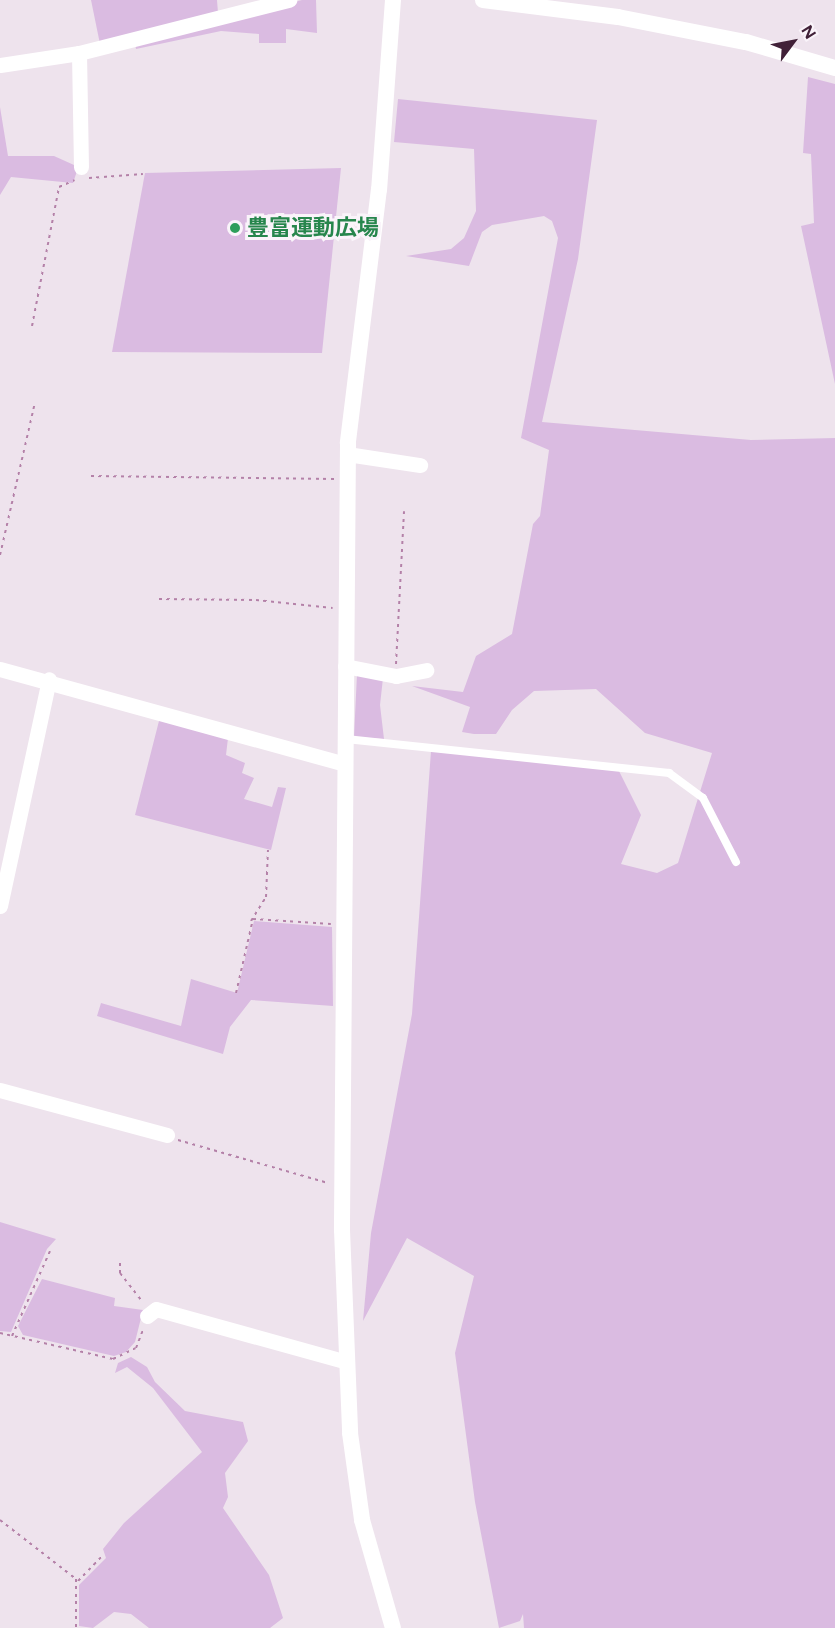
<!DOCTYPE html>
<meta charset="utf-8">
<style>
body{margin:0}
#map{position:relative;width:835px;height:1628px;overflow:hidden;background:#eee3ed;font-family:Figtree,"Noto Sans JP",sans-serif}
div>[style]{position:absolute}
.green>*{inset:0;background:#dabbe1}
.path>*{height:2px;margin-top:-1px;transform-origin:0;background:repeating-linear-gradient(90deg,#b481a8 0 3px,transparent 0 7.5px)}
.service>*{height:8px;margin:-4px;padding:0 4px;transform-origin:4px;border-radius:4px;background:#fff}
.minor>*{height:15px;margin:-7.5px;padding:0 7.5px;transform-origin:7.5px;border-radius:7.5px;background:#fff}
.tertiary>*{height:16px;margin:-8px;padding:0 8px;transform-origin:8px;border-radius:8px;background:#fff}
.dots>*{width:16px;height:16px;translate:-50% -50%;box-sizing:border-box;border:3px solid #faf4fa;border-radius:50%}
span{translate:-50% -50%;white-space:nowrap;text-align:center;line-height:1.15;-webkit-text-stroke:6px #faf4fa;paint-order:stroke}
.leisure-label{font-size:22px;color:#27864d;font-weight:700}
.left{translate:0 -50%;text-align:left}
.north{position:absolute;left:763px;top:12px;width:60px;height:60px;-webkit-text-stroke:4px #faf4fa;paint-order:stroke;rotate:58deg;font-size:16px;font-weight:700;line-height:24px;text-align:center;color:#412138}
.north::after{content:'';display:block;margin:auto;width:21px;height:27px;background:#412138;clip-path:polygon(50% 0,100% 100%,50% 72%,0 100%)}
</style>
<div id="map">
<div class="green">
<div style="clip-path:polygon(91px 0,217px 0,218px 13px,100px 44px)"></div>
<div style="clip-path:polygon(302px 0,316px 0,317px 33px,286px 29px,286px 43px,259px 43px,259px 34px,221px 31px,136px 49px,135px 43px)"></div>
<div style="clip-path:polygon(808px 77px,835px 84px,835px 384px,801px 226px,814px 223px,811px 154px,803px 153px)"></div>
<div style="clip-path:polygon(398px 99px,597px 120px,578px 259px,542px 422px,751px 440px,835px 438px,835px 1628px,524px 1628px,523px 1614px,520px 1621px,499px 1628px,475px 1502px,455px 1353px,474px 1276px,407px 1238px,363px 1321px,371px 1233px,412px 1014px,431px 751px,619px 771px,641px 815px,621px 864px,657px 873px,678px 863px,712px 753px,645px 733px,596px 689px,534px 691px,512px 710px,496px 734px,474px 734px,462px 732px,470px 707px,412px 686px,463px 692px,476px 656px,512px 634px,533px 524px,540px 516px,549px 450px,521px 438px,558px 238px,552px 221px,544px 216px,492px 225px,482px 232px,469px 266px,406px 256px,451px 249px,464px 238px,476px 211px,474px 149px,394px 142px)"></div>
<div style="clip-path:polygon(0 107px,8px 156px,54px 156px,74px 165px,77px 171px,73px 183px,11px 177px,0 195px)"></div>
<div style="clip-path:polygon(341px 168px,322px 353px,112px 352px,145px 173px)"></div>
<div style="clip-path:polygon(357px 674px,383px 678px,380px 705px,384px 739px,354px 737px)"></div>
<div style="clip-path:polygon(160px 717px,228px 738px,226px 755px,245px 763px,242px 773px,254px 778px,244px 799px,272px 807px,278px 787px,286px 788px,271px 850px,135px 815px)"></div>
<div style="clip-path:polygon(254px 921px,332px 927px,333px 1006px,251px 1000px,230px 1027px,223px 1054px,97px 1016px,101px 1003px,181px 1026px,191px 979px,237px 993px)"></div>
<div style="clip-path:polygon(0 1222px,56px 1239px,47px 1249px,11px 1332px,0 1331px)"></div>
<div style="clip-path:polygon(42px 1279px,115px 1298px,114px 1306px,143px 1310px,135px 1342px,126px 1352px,114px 1356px,23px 1335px,18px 1326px)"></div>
<div style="clip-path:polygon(131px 1357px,147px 1367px,155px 1382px,185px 1411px,243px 1422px,248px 1441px,225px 1473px,228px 1497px,223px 1508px,269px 1575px,283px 1618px,270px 1628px,149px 1628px,131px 1614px,114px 1612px,93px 1628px,79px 1626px,79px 1585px,106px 1558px,103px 1549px,124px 1523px,202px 1452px,153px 1388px,127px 1367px,115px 1373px,118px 1363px)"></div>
</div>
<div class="path">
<div style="left:89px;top:178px;width:54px;rotate:-4.2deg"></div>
<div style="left:32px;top:326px;width:142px;rotate:-79deg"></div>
<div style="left:59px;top:187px;width:17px;rotate:-24deg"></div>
<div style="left:91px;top:476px;width:243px;rotate:0.7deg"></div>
<div style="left:0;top:555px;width:153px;rotate:-77.1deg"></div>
<div style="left:159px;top:599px;width:97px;rotate:0.6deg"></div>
<div style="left:256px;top:600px;width:77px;rotate:5.9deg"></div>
<div style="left:396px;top:664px;width:153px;rotate:-87deg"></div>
<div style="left:251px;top:921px;width:28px;rotate:-58deg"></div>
<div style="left:266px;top:897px;width:47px;rotate:-87.6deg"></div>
<div style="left:236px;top:993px;width:76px;rotate:-77.1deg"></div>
<div style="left:253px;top:919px;width:78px;rotate:3.7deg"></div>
<div style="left:178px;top:1140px;width:156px;rotate:16deg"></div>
<div style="left:120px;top:1263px;width:10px;rotate:90deg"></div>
<div style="left:120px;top:1273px;width:37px;rotate:52deg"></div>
<div style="left:0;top:1333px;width:116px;rotate:13deg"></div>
<div style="left:113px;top:1359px;width:25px;rotate:-26deg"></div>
<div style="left:136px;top:1348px;width:19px;rotate:-69deg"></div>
<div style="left:12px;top:1336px;width:93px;rotate:-65.9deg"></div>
<div style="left:0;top:1520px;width:96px;rotate:37.8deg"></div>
<div style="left:76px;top:1579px;width:49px;rotate:90deg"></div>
<div style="left:78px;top:1581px;width:36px;rotate:-46deg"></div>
</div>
<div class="service">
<div style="left:346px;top:739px;width:325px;rotate:6deg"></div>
<div style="left:669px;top:773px;width:42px;rotate:36.3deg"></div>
<div style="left:703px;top:798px;width:72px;rotate:62.7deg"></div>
</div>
<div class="minor">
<div style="left:79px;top:53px;width:114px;rotate:89deg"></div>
<div style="left:0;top:65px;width:80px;rotate:-8.6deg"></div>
<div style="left:79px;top:53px;width:217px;rotate:-14.2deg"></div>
<div style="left:347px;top:454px;width:74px;rotate:8.6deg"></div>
<div style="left:345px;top:666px;width:52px;rotate:11.1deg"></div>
<div style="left:396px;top:676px;width:31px;rotate:-11deg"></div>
<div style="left:0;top:669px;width:357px;rotate:15.4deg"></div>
<div style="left:0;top:906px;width:232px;rotate:-77.8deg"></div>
<div style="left:0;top:1090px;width:173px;rotate:15.1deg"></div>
<div style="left:147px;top:1316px;width:11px;rotate:-38deg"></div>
<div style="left:156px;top:1309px;width:195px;rotate:15.5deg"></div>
</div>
<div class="tertiary">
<div style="left:393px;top:0;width:190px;rotate:94.2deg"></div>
<div style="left:379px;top:189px;width:256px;rotate:97deg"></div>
<div style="left:348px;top:443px;width:787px;rotate:90.44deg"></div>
<div style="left:342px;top:1230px;width:203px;rotate:87.7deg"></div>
<div style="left:350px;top:1433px;width:88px;rotate:82.1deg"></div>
<div style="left:362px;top:1520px;width:112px;rotate:74deg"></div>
<div style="left:483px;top:0;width:136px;rotate:7.2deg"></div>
<div style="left:618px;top:17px;width:130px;rotate:11.1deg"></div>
<div style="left:746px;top:42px;width:93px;rotate:16.3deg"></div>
</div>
<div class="dots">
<div style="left:235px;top:228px;background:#2e9e5b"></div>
</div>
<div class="leisure-label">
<span class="left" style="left:247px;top:228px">豊富運動広場</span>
</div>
<div class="north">N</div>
</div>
